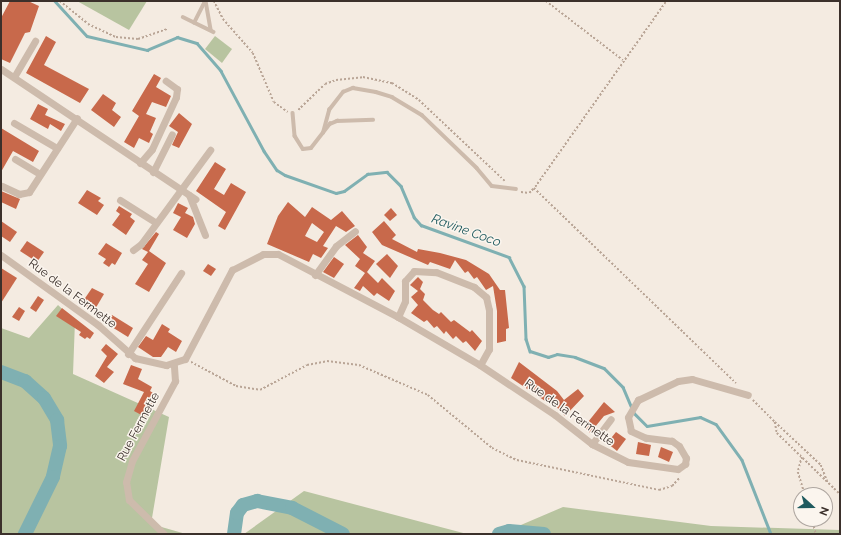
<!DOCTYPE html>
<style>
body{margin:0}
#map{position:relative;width:841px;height:535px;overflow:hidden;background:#f4ebe1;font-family:Raleway,sans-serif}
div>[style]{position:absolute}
.green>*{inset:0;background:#b8c4a0}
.stream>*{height:2.5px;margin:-1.25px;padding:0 1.25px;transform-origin:1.25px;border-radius:1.25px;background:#7fb0b2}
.river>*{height:14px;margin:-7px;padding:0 7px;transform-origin:7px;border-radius:7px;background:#7fb0b2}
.building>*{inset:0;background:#c8694b}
.path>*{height:1.5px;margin-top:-0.75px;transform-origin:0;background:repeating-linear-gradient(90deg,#b9a596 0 2px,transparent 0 4px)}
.lane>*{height:3.5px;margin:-1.75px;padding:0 1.75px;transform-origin:1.75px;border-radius:1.75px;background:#cdbbac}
.street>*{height:7px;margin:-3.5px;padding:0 3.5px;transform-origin:3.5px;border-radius:3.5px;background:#cdbbac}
span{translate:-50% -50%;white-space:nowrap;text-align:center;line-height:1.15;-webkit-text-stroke:3px #fbf5ee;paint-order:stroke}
.street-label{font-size:12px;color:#3b302b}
.water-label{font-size:13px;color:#1f5a5e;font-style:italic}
.frame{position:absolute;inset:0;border:2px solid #3b302b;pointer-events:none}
.north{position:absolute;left:793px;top:487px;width:40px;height:40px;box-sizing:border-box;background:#fbf5ee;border:1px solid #aea6a0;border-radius:50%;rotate:111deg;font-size:11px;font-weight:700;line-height:16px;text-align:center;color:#3b302b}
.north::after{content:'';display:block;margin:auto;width:14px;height:18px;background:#1f5a5e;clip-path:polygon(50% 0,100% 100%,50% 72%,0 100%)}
</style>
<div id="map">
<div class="green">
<div style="clip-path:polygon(77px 1px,147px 1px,129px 30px)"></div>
<div style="clip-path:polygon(215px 36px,232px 49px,222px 63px,205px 49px)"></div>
<div style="clip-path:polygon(58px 305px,75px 321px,73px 374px,169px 417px,151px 524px,186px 534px,1px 534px,1px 328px,29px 338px)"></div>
<div style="clip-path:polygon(304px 491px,467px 534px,244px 534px)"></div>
<div style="clip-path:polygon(563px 507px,711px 526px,840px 530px,840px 534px,500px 534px)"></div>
</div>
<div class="stream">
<div style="left:55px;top:1px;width:47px;rotate:47.6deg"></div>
<div style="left:87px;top:36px;width:62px;rotate:13.1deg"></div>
<div style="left:147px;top:50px;width:33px;rotate:-23deg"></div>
<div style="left:177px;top:37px;width:21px;rotate:17deg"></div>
<div style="left:197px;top:43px;width:37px;rotate:49deg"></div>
<div style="left:221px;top:71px;width:91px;rotate:61.7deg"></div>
<div style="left:264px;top:151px;width:23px;rotate:56deg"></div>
<div style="left:277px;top:170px;width:9px;rotate:32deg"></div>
<div style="left:285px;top:175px;width:54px;rotate:19.4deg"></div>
<div style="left:336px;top:193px;width:8px;rotate:-14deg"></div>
<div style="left:344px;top:191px;width:29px;rotate:-36deg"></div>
<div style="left:367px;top:174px;width:20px;rotate:-6deg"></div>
<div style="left:387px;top:172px;width:20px;rotate:45deg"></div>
<div style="left:401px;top:186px;width:34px;rotate:67deg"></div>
<div style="left:414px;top:217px;width:11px;rotate:49deg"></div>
<div style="left:421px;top:225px;width:94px;rotate:20deg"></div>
<div style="left:509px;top:257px;width:33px;rotate:63deg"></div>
<div style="left:524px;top:286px;width:53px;rotate:87.8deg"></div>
<div style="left:526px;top:339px;width:13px;rotate:72deg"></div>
<div style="left:530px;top:351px;width:19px;rotate:18deg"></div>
<div style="left:548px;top:357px;width:9px;rotate:-18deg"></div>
<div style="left:557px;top:354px;width:18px;rotate:9deg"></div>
<div style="left:575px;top:357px;width:31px;rotate:21deg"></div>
<div style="left:604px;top:368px;width:27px;rotate:45deg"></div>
<div style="left:623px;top:387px;width:28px;rotate:67deg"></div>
<div style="left:634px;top:413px;width:18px;rotate:45deg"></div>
<div style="left:647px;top:426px;width:54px;rotate:-9.6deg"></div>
<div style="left:700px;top:417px;width:17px;rotate:24deg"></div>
<div style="left:716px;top:424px;width:44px;rotate:54.2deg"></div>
<div style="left:742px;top:460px;width:79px;rotate:68.6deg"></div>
</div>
<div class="river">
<div style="left:1px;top:372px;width:26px;rotate:21deg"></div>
<div style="left:25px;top:381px;width:25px;rotate:42deg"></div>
<div style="left:44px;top:398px;width:26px;rotate:59deg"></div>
<div style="left:57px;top:420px;width:26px;rotate:83deg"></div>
<div style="left:60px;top:446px;width:32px;rotate:103deg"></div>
<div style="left:53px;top:477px;width:64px;rotate:116.2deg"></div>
<div style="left:234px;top:534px;width:21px;rotate:-82deg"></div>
<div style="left:237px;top:513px;width:10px;rotate:-53deg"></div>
<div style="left:243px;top:505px;width:15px;rotate:-16deg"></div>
<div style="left:257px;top:501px;width:36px;rotate:11deg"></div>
<div style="left:292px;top:508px;width:57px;rotate:27deg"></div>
<div style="left:499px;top:534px;width:10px;rotate:-17deg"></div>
<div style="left:509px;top:531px;width:35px;rotate:5deg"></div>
</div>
<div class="building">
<div style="clip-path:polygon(10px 1px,28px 1px,39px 6px,30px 32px,25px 33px,10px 63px,1px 59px,1px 18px)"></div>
<div style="clip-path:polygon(46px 36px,56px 42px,44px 65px,89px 89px,80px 103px,26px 73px)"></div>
<div style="clip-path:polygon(154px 74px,161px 78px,156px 87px,171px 96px,166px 107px,152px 102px,146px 114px,156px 118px,150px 132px,153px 134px,149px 143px,139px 138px,134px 148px,124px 142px,139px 116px,132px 111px)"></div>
<div style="clip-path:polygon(103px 94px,116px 103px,112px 110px,121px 117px,114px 127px,91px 110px)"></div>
<div style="clip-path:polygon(38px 104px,48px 109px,45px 115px,65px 124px,61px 131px,50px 124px,48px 129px,30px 119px)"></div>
<div style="clip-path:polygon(179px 113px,192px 124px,179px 148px,172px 145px,178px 132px,169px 126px)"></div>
<div style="clip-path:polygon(1px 128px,39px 151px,33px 162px,13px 151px,1px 172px)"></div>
<div style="clip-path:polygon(215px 162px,226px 169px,214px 189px,224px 195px,231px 183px,246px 192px,225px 230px,218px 226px,226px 212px,196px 191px)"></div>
<div style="clip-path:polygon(87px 190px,101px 198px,98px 201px,104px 205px,97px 215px,78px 203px)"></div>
<div style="clip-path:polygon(1px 191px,20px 199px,16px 209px,1px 202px)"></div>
<div style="clip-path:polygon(evenodd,288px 202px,305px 217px,312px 207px,331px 220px,342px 211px,355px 226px,346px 232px,336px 226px,323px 246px,328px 248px,321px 258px,313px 254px,309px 262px,267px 244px,278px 216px,288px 202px,312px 223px,324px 232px,317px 242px,305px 236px,312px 223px)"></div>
<div style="clip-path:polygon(178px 203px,188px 208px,185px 213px,193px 217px,195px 224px,187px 238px,173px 230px,181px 217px,173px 213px)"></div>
<div style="clip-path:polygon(119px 206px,132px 214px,130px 217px,135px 221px,126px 235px,112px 225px,120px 214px,116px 211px)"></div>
<div style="clip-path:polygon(391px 208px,397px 215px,390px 221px,384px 215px)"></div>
<div style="clip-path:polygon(1px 221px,17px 232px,10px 242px,1px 236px)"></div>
<div style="clip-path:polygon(384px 221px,396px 235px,392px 239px,417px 252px,418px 249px,440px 253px,466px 260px,489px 274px,500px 290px,505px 290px,509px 328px,506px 329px,506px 341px,497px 343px,497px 311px,493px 286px,486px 290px,477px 277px,474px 279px,468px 271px,465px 273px,455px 260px,450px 269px,430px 262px,428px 265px,382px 245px,372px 232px)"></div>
<div style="clip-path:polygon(156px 232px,159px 234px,149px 251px,166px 263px,149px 292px,135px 284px,148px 264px,142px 260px,148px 252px,142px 249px)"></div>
<div style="clip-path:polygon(358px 235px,367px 247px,363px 253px,375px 261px,367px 272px,378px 283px,382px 278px,395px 291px,389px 301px,377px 293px,374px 296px,363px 286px,360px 291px,354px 288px,365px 273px,355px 266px,360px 259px,345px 245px)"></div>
<div style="clip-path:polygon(27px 241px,44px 252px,37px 262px,20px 251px)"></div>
<div style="clip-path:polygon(106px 243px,122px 253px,115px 265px,112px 263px,109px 267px,103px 263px,106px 259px,98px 254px)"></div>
<div style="clip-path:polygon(387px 254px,398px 266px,390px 278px,376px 264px)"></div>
<div style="clip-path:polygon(334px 257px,344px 264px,334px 278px,323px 272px)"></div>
<div style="clip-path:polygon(208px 264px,216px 269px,211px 276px,203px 271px)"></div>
<div style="clip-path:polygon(1px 268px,17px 278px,1px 303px)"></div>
<div style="clip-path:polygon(418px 277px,423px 282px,420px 289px,425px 294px,423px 300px,433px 310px,439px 314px,441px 312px,451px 322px,454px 320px,470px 332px,472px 330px,482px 341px,475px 351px,466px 341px,463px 343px,456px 336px,453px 339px,446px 331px,444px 334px,437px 326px,434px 328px,427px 320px,424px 322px,411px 313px,418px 305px,411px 297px,418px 291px,410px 285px)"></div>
<div style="clip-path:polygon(92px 288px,104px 294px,94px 311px,81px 304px)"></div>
<div style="clip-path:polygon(38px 296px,44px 300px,36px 312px,30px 308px)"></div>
<div style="clip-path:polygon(19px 307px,25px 311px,19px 321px,12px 317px)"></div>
<div style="clip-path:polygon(62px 308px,94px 333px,90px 339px,87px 337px,85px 339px,79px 335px,81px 332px,56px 316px)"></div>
<div style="clip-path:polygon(112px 315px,133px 328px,128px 337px,107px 324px)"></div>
<div style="clip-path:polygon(162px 324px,170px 329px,168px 332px,182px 341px,176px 352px,168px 347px,161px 357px,153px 357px,138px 347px,146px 336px,153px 340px)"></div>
<div style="clip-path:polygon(106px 344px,118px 354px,107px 367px,114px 372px,104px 383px,95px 376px,107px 356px,101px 350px)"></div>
<div style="clip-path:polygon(519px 362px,557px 391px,564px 400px,578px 389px,584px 396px,565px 416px,550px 400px,548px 403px,511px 378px)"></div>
<div style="clip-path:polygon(131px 365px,142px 369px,138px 379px,152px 387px,150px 391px,156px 395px,145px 417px,134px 411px,144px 392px,123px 384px)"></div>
<div style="clip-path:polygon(604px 402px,615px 412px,604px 416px,590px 433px,584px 427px)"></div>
<div style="clip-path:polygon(616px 432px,626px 439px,617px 451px,607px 443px)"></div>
<div style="clip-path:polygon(638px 442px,651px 445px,649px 456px,636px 454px)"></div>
<div style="clip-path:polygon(661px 447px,673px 452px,669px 462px,658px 457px)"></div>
</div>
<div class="path">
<div style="left:60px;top:1px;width:36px;rotate:39deg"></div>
<div style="left:88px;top:24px;width:31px;rotate:25deg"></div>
<div style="left:116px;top:37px;width:22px;rotate:5deg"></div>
<div style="left:138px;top:39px;width:31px;rotate:-19deg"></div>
<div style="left:214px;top:1px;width:20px;rotate:63deg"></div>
<div style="left:223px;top:19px;width:45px;rotate:48.6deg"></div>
<div style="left:253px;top:53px;width:53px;rotate:66.8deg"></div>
<div style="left:274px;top:102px;width:17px;rotate:36deg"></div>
<div style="left:546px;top:1px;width:97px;rotate:37.5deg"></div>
<div style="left:298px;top:110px;width:37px;rotate:-44deg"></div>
<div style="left:325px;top:84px;width:12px;rotate:-20deg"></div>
<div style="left:336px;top:80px;width:27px;rotate:-6deg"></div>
<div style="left:363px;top:77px;width:30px;rotate:12deg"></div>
<div style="left:392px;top:83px;width:32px;rotate:32deg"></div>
<div style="left:419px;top:100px;width:118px;rotate:43.3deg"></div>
<div style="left:535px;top:187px;width:228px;rotate:-54.8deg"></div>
<div style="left:521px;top:192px;width:8px;rotate:7deg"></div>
<div style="left:529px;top:193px;width:7px;rotate:-45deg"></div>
<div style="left:534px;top:188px;width:281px;rotate:44deg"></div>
<div style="left:191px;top:362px;width:51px;rotate:28.1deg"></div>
<div style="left:236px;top:386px;width:24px;rotate:9deg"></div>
<div style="left:260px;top:390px;width:53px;rotate:-28deg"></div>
<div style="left:307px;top:365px;width:20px;rotate:-11deg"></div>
<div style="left:327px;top:361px;width:32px;rotate:7deg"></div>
<div style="left:359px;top:365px;width:75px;rotate:23.5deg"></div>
<div style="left:428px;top:395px;width:83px;rotate:39.6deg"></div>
<div style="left:492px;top:448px;width:28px;rotate:26deg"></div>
<div style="left:517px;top:460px;width:145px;rotate:11.9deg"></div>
<div style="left:659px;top:490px;width:14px;rotate:-17deg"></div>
<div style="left:672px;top:486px;width:12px;rotate:-48deg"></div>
<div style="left:753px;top:400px;width:31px;rotate:45deg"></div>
<div style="left:775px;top:422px;width:11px;rotate:80deg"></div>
<div style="left:777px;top:433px;width:88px;rotate:44.1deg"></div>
<div style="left:775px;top:422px;width:63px;rotate:43.1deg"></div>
<div style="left:821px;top:465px;width:19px;rotate:69deg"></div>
<div style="left:802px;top:457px;width:16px;rotate:105deg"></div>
<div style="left:798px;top:472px;width:24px;rotate:73deg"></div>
<div style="left:812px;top:519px;width:16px;rotate:75deg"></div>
</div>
<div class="lane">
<div style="left:206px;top:1px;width:29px;rotate:80deg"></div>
<div style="left:183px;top:17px;width:34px;rotate:26deg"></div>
<div style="left:194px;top:23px;width:25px;rotate:-63deg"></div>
<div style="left:293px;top:113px;width:23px;rotate:85deg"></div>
<div style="left:295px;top:136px;width:15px;rotate:58deg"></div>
<div style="left:303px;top:149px;width:8px;rotate:-7deg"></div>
<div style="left:311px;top:148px;width:31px;rotate:-52deg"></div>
<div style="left:330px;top:124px;width:8px;rotate:-23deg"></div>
<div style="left:337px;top:121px;width:36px;rotate:-2deg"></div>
<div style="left:323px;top:133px;width:24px;rotate:-75deg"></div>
<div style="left:329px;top:110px;width:23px;rotate:-52deg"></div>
<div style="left:343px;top:92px;width:11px;rotate:-22deg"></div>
<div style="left:353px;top:88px;width:23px;rotate:10deg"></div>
<div style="left:376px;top:92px;width:17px;rotate:17deg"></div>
<div style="left:392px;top:97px;width:35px;rotate:31deg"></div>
<div style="left:422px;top:115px;width:76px;rotate:43.9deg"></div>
<div style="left:477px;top:168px;width:23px;rotate:50deg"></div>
<div style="left:492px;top:186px;width:24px;rotate:7deg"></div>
</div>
<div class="street">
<div style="left:1px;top:69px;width:234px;rotate:33.8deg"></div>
<div style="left:14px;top:77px;width:42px;rotate:-59.7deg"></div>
<div style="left:14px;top:123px;width:50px;rotate:30.2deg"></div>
<div style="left:15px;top:159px;width:29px;rotate:31deg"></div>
<div style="left:140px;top:163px;width:18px;rotate:-49deg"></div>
<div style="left:152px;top:149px;width:57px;rotate:-65.2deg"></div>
<div style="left:176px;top:97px;width:8px;rotate:-83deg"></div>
<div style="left:177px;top:89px;width:14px;rotate:-144deg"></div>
<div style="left:153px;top:172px;width:42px;rotate:-63.4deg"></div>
<div style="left:2px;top:186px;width:19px;rotate:25deg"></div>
<div style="left:19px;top:194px;width:10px;rotate:-11deg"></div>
<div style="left:29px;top:192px;width:88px;rotate:-57deg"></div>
<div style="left:189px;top:195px;width:43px;rotate:68.2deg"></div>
<div style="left:120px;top:200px;width:41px;rotate:32.2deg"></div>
<div style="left:133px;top:250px;width:10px;rotate:-37deg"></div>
<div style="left:141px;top:244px;width:117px;rotate:-53.7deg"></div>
<div style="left:1px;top:255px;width:120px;rotate:35.8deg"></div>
<div style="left:98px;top:325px;width:50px;rotate:41.7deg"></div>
<div style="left:135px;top:358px;width:32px;rotate:13deg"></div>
<div style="left:166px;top:365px;width:20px;rotate:-18deg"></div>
<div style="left:185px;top:359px;width:101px;rotate:-62.2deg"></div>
<div style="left:232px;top:270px;width:35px;rotate:-27deg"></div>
<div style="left:263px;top:254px;width:15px"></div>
<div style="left:278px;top:254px;width:136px;rotate:27.7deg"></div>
<div style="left:398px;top:317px;width:95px;rotate:30.3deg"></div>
<div style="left:480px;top:365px;width:90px;rotate:33.7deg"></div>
<div style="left:555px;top:415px;width:47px;rotate:38.1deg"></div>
<div style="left:592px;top:444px;width:40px;rotate:26.6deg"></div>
<div style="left:628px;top:462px;width:50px;rotate:8deg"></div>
<div style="left:678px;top:469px;width:9px;rotate:-36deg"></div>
<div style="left:685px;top:464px;width:6px;rotate:-81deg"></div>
<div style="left:686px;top:458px;width:14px;rotate:-120deg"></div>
<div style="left:679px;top:446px;width:9px;rotate:-144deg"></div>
<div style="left:672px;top:441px;width:26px;rotate:-173deg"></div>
<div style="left:646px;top:438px;width:17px;rotate:-155deg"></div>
<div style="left:631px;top:431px;width:14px;rotate:-102deg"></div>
<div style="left:628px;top:417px;width:20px;rotate:-60deg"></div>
<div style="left:638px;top:400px;width:44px;rotate:-25.4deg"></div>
<div style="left:678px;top:381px;width:14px;rotate:-8deg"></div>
<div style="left:692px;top:379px;width:58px;rotate:15.9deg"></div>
<div style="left:315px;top:275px;width:36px;rotate:-54deg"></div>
<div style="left:336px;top:246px;width:24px;rotate:-38deg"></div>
<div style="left:398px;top:317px;width:17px;rotate:-66deg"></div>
<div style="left:405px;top:301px;width:20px;rotate:-90deg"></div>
<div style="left:405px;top:281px;width:13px;rotate:-48deg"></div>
<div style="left:414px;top:271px;width:22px;rotate:3deg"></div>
<div style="left:436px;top:272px;width:41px;rotate:21.5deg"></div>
<div style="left:474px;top:287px;width:16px;rotate:40deg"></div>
<div style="left:486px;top:297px;width:13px;rotate:77deg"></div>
<div style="left:489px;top:310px;width:39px;rotate:90deg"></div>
<div style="left:489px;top:349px;width:18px;rotate:119deg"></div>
<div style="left:128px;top:354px;width:97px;rotate:-56.8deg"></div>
<div style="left:592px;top:444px;width:31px;rotate:-53deg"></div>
<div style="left:164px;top:534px;width:49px;rotate:-135.8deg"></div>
<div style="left:129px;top:500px;width:18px;rotate:-99deg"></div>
<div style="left:126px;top:482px;width:22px;rotate:-74deg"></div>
<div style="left:132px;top:461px;width:91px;rotate:-61.7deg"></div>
<div style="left:175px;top:381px;width:16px;rotate:-94deg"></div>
</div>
<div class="street-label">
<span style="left:72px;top:294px;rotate:37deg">Rue de la Fermette</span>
<span style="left:569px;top:413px;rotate:35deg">Rue de la Fermette</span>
<span style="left:139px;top:427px;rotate:-62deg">Rue Fermette</span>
</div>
<div class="water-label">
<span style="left:466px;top:231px;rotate:20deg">Ravine Coco</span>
</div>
<div class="frame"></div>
<div class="north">N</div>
</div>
